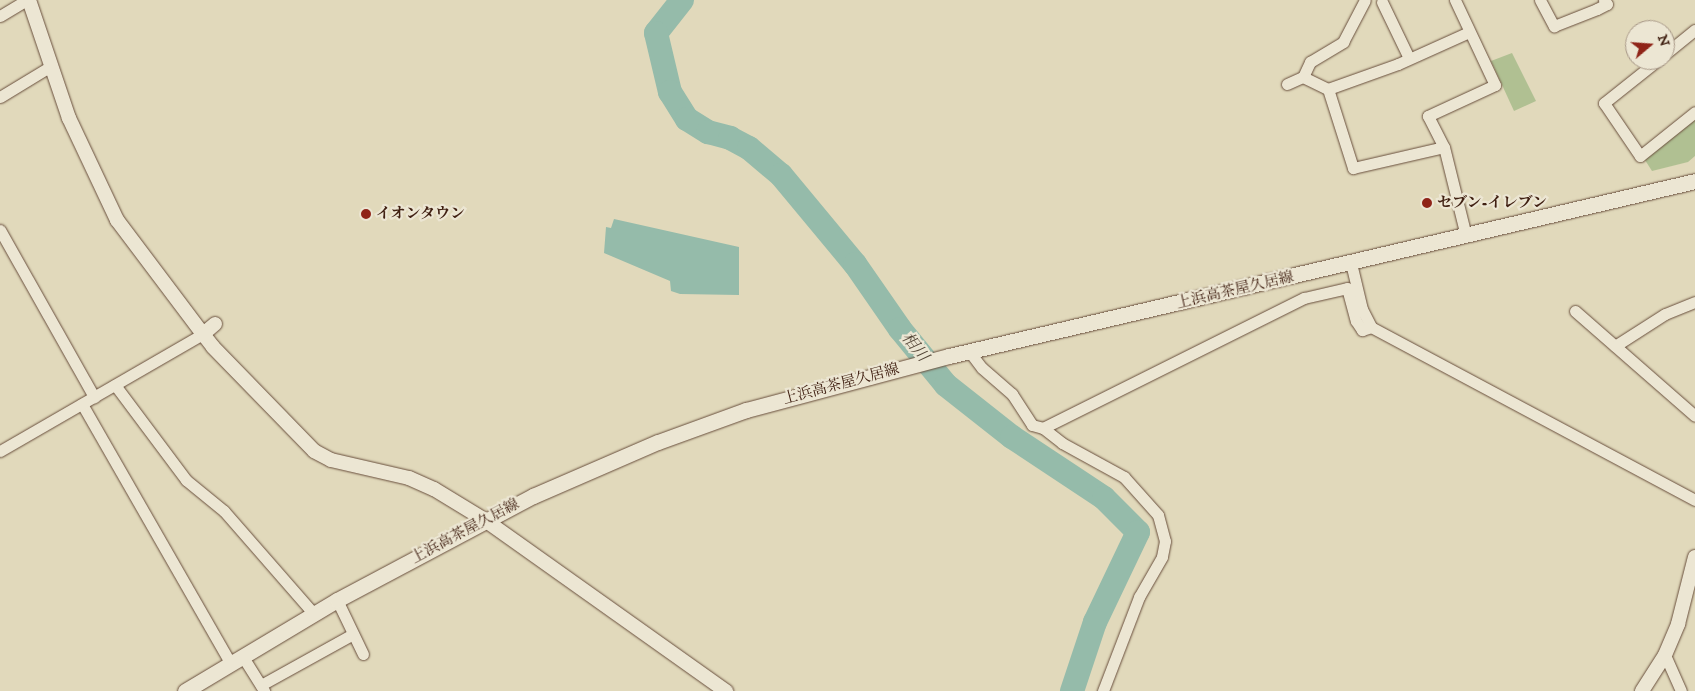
<!DOCTYPE html>
<meta charset="utf-8">
<style>
body{margin:0}
#map{position:relative;width:1695px;height:691px;overflow:hidden;background:#e1d9bb;font-family:"IM FELL DW Pica","Noto Serif JP",serif}
div>[style]{position:absolute}
.green>*{inset:0;background:#b0c092}
.water>*{inset:0;background:#95bbaa}
.river>*{height:24px;margin:-12px;padding:0 12px;transform-origin:12px;border-radius:12px;background:#95bbaa}
.roads{filter:drop-shadow(0 0 1px #684e3c) drop-shadow(0 0 1px #684e3c)}
.minor>*{height:11px;margin:-5.5px;padding:0 5.5px;transform-origin:5.5px;border-radius:5.5px;background:#ece6d3}
.tertiary>*{height:14px;margin:-7px;padding:0 7px;transform-origin:7px;border-radius:7px;background:#ece6d3}
.secondary>*{height:15px;margin:-7.5px;padding:0 7.5px;transform-origin:7.5px;border-radius:7.5px;background:#ece6d3}
.dots>*{width:14px;height:14px;translate:-50% -50%;box-sizing:border-box;border:2px solid #ece6d3;border-radius:50%}
span{translate:-50% -50%;white-space:nowrap;text-align:center;line-height:1.15;-webkit-text-stroke:4.5px #ece6d3;paint-order:stroke}
.poi-label{font-size:15px;color:#402012;font-weight:700}
.left{translate:0 -50%;text-align:left}
.street-label{font-size:15px;color:#402012}
.water-label{font-size:16px;color:#554738;font-style:italic}
.north{position:absolute;left:1625px;top:20px;width:50px;height:50px;box-sizing:border-box;background:#ece6d3;border:1px solid #a79786;border-radius:50%;rotate:72deg;font-size:14px;font-weight:700;line-height:20px;text-align:center;color:#402012}
.north::after{content:'';display:block;margin:auto;width:18px;height:22px;background:#8f2418;clip-path:polygon(50% 0,100% 100%,50% 72%,0 100%)}
</style>
<div id="map">
<div class="green">
<div style="clip-path:polygon(1512px 53px,1536px 101px,1514px 111px,1491px 61px)"></div>
<div style="clip-path:polygon(1695px 120px,1695px 156px,1688px 162px,1652px 171px,1645px 160px)"></div>
</div>
<div class="water">
<div style="clip-path:polygon(614px 219px,739px 247px,739px 295px,680px 294px,671px 291px,670px 281px,604px 253px,606px 227px,611px 228px)"></div>
</div>
<div class="river">
<div style="left:682px;top:0;width:42px;rotate:128.2deg"></div>
<div style="left:656px;top:33px;width:61px;rotate:76.7deg"></div>
<div style="left:670px;top:92px;width:32px;rotate:58deg"></div>
<div style="left:687px;top:119px;width:25px;rotate:32deg"></div>
<div style="left:708px;top:132px;width:23px;rotate:15deg"></div>
<div style="left:730px;top:138px;width:21px;rotate:28deg"></div>
<div style="left:749px;top:148px;width:42px;rotate:40.2deg"></div>
<div style="left:781px;top:175px;width:116px;rotate:50.3deg"></div>
<div style="left:855px;top:264px;width:79px;rotate:55.3deg"></div>
<div style="left:900px;top:329px;width:72px;rotate:50.6deg"></div>
<div style="left:946px;top:385px;width:84px;rotate:38.2deg"></div>
<div style="left:1012px;top:437px;width:110px;rotate:33.5deg"></div>
<div style="left:1104px;top:498px;width:48px;rotate:45deg"></div>
<div style="left:1138px;top:532px;width:100px;rotate:115.5deg"></div>
<div style="left:1095px;top:622px;width:73px;rotate:108.4deg"></div>
</div>
<div class="roads">
<div class="minor">
<div style="left:1455px;top:0;width:94px;rotate:64.8deg"></div>
<div style="left:1495px;top:85px;width:74px;rotate:155.2deg"></div>
<div style="left:1428px;top:116px;width:35px;rotate:63deg"></div>
<div style="left:1444px;top:147px;width:92px;rotate:76.1deg"></div>
<div style="left:1540px;top:0;width:30px;rotate:62deg"></div>
<div style="left:1554px;top:26px;width:46px;rotate:-21.6deg"></div>
<div style="left:1597px;top:9px;width:11px;rotate:-27deg"></div>
<div style="left:1607px;top:4px;width:5px;rotate:-127deg"></div>
<div style="left:1382px;top:2px;width:62px;rotate:64.3deg"></div>
<div style="left:0;top:16px;width:31px;rotate:-31deg"></div>
<div style="left:1665px;top:54px;width:38px;rotate:-39deg"></div>
<div style="left:1658px;top:60px;width:69px;rotate:141.5deg"></div>
<div style="left:1604px;top:103px;width:64px;rotate:55.8deg"></div>
<div style="left:1640px;top:156px;width:70px;rotate:-38.7deg"></div>
<div style="left:1303px;top:77px;width:28px;rotate:26deg"></div>
<div style="left:1328px;top:89px;width:74px;rotate:-19.7deg"></div>
<div style="left:1398px;top:64px;width:78px;rotate:-24.3deg"></div>
<div style="left:1287px;top:84px;width:17px;rotate:-24deg"></div>
<div style="left:1303px;top:77px;width:17px;rotate:-65deg"></div>
<div style="left:1310px;top:62px;width:39px;rotate:-31deg"></div>
<div style="left:1343px;top:42px;width:47px;rotate:-62.4deg"></div>
<div style="left:1328px;top:89px;width:83px;rotate:72.4deg"></div>
<div style="left:1353px;top:168px;width:93px;rotate:-13deg"></div>
<div style="left:0;top:97px;width:60px;rotate:-31.3deg"></div>
<div style="left:0;top:230px;width:192px;rotate:60.6deg"></div>
<div style="left:1351px;top:263px;width:47px;rotate:76.6deg"></div>
<div style="left:1362px;top:309px;width:20px;rotate:63deg"></div>
<div style="left:1371px;top:327px;width:367px;rotate:28.1deg"></div>
<div style="left:1575px;top:311px;width:159px;rotate:41.2deg"></div>
<div style="left:1615px;top:346px;width:59px;rotate:-32.6deg"></div>
<div style="left:1665px;top:314px;width:32px;rotate:-22deg"></div>
<div style="left:969px;top:351px;width:21px;rotate:53deg"></div>
<div style="left:982px;top:368px;width:40px;rotate:41deg"></div>
<div style="left:1012px;top:394px;width:37px;rotate:57deg"></div>
<div style="left:1032px;top:425px;width:11px;rotate:15deg"></div>
<div style="left:1043px;top:428px;width:24px;rotate:38deg"></div>
<div style="left:1062px;top:443px;width:71px;rotate:28.7deg"></div>
<div style="left:1124px;top:477px;width:51px;rotate:48.2deg"></div>
<div style="left:1158px;top:515px;width:27px;rotate:75deg"></div>
<div style="left:1165px;top:541px;width:16px;rotate:101deg"></div>
<div style="left:1162px;top:557px;width:46px;rotate:119.9deg"></div>
<div style="left:1139px;top:597px;width:101px;rotate:111deg"></div>
<div style="left:115px;top:385px;width:119px;rotate:53.2deg"></div>
<div style="left:186px;top:480px;width:49px;rotate:39.2deg"></div>
<div style="left:224px;top:511px;width:137px;rotate:48.9deg"></div>
<div style="left:82px;top:404px;width:300px;rotate:60.2deg"></div>
<div style="left:1043px;top:428px;width:292px;rotate:-26.5deg"></div>
<div style="left:1304px;top:298px;width:44px;rotate:-13.1deg"></div>
<div style="left:1347px;top:288px;width:34px;rotate:75deg"></div>
<div style="left:1356px;top:321px;width:11px;rotate:56deg"></div>
<div style="left:1362px;top:330px;width:9px;rotate:-18deg"></div>
<div style="left:0;top:451px;width:234px;rotate:-30deg"></div>
<div style="left:337px;top:600px;width:60px;rotate:64.3deg"></div>
<div style="left:1665px;top:655px;width:39px;rotate:66deg"></div>
<div style="left:243px;top:657px;width:40px;rotate:58deg"></div>
<div style="left:261px;top:685px;width:105px;rotate:-29deg"></div>
</div>
<div class="tertiary">
<div style="left:29px;top:0;width:125px;rotate:71.3deg"></div>
<div style="left:69px;top:118px;width:113px;rotate:64.8deg"></div>
<div style="left:117px;top:220px;width:143px;rotate:53deg"></div>
<div style="left:215px;top:324px;width:16px;rotate:140deg"></div>
<div style="left:203px;top:334px;width:16px;rotate:52deg"></div>
<div style="left:213px;top:347px;width:145px;rotate:45.8deg"></div>
<div style="left:314px;top:451px;width:19px;rotate:28deg"></div>
<div style="left:331px;top:460px;width:80px;rotate:13deg"></div>
<div style="left:409px;top:478px;width:27px;rotate:24deg"></div>
<div style="left:434px;top:489px;width:60px;rotate:31.3deg"></div>
<div style="left:485px;top:520px;width:296px;rotate:35.4deg"></div>
<div style="left:1642px;top:691px;width:43px;rotate:-57.4deg"></div>
<div style="left:1665px;top:655px;width:34px;rotate:-67deg"></div>
<div style="left:1678px;top:624px;width:69px;rotate:-75.8deg"></div>
</div>
<div class="secondary">
<div style="left:185px;top:691px;width:177px;rotate:-30.9deg"></div>
<div style="left:337px;top:600px;width:222px;rotate:-28deg"></div>
<div style="left:533px;top:496px;width:136px;rotate:-23.4deg"></div>
<div style="left:658px;top:442px;width:94px;rotate:-20deg"></div>
<div style="left:746px;top:410px;width:210px;rotate:-14.9deg"></div>
<div style="left:949px;top:356px;width:766px;rotate:-13.2deg"></div>
</div>
</div>
<div class="dots">
<div style="left:1427px;top:203px;background:#8f2418"></div>
<div style="left:366px;top:214px;background:#8f2418"></div>
</div>
<div class="poi-label">
<span class="left" style="left:1437px;top:203px">セブン-イレブン</span>
<span class="left" style="left:376px;top:214px">イオンタウン</span>
</div>
<div class="street-label">
<span style="left:1235px;top:290px;rotate:-13deg">上浜高茶屋久居線</span>
<span style="left:841px;top:384px;rotate:-15deg">上浜高茶屋久居線</span>
<span style="left:465px;top:531px;rotate:-28deg">上浜高茶屋久居線</span>
</div>
<div class="water-label">
<span style="left:915px;top:347px;rotate:51deg">相川</span>
</div>
<div class="north">N</div>
</div>
